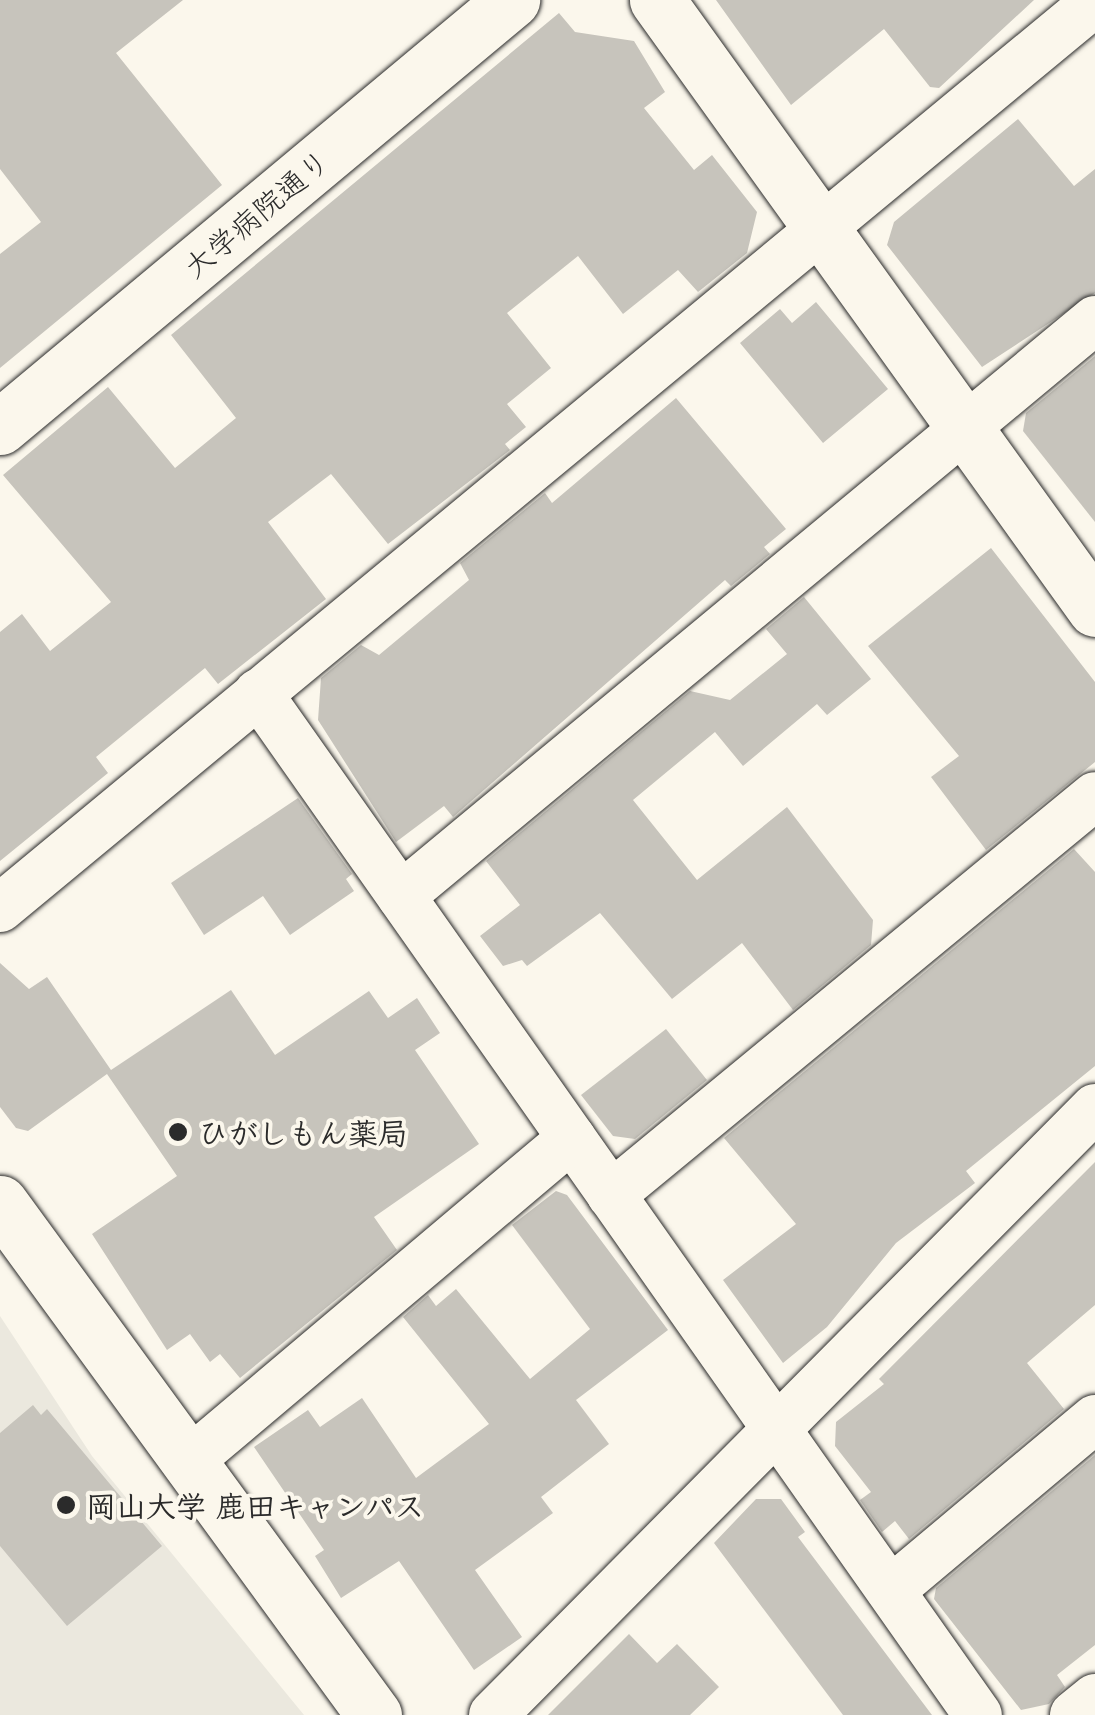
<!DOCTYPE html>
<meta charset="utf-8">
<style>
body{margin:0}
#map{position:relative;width:1095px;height:1715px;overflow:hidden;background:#fbf7ec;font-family:"Playpen Sans","Klee One",sans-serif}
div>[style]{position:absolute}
.built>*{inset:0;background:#ebe8de}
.building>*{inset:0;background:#c7c4bc}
.roads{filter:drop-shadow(0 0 2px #2b2b2b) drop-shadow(0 0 2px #2b2b2b)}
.street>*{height:48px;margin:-24px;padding:0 24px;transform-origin:24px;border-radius:24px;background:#fbf7ec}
.secondary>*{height:55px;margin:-27.5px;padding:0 27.5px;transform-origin:27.5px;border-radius:27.5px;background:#fbf7ec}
.dots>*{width:28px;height:28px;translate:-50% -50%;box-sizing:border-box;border:5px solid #fbf7ec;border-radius:50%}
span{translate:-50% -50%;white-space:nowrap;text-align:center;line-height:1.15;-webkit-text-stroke:8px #fbf7ec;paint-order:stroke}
.street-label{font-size:30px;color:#2b2b2b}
.poi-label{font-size:30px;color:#2b2b2b;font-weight:700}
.left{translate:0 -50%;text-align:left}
</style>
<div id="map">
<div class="built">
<div style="clip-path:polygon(0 1316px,92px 1456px,304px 1715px,0 1715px)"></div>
</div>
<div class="building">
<div style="clip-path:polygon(0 0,183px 0,116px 53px,222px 185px,0 368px,0 254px,41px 222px,0 169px)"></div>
<div style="clip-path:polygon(716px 0,1034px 0,939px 88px,930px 87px,884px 29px,791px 105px)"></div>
<div style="clip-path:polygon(559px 13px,575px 32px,634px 41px,665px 92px,644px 108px,694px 170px,712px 155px,757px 212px,747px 253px,698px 292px,678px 270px,623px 314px,578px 256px,507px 313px,551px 368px,507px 404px,526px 427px,505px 444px,510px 450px,388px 544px,331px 474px,268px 522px,326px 599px,218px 684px,205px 668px,96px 757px,108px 773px,0 861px,0 632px,22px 614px,50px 651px,111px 602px,3px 475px,108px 387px,175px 468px,236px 418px,171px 335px)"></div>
<div style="clip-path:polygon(1018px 119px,1074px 186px,1095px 169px,1095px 293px,982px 367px,887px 245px,894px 222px)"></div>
<div style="clip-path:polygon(816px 302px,888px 389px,823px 443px,740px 343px,780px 309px,792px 323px)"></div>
<div style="clip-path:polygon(1095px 356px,1095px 522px,1023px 431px,1026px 413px)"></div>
<div style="clip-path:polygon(676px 398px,786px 529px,764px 547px,770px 554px,731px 586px,725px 580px,453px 817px,444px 806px,396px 842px,318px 720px,321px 678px,361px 645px,379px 655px,469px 580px,460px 563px,545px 493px,552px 503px)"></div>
<div style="clip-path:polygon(991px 548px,1095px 682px,1095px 762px,986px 850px,931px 777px,959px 756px,868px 646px)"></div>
<div style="clip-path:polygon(804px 597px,871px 679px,827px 715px,817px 704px,743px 766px,715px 732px,633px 800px,697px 880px,787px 807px,873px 920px,871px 945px,793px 1010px,742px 943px,672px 999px,600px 913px,527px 966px,522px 960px,503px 966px,480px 936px,520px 905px,486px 861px,690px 691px,730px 700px,787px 654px,766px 629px)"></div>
<div style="clip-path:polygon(298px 798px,352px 874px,346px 879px,354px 891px,290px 935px,263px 896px,204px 935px,171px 883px)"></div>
<div style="clip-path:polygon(1074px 849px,1095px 872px,1095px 1066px,966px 1171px,975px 1183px,896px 1243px,827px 1327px,783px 1363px,723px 1280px,796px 1224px,724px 1138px)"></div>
<div style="clip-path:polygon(0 963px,29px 989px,47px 977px,111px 1070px,231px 990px,275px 1055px,369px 991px,388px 1018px,417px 998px,440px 1033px,415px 1050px,479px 1144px,374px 1217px,397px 1250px,240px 1378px,220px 1354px,210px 1362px,190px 1334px,167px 1350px,92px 1234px,177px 1176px,107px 1074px,28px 1131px,16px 1128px,0 1107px)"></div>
<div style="clip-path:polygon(666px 1029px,707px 1080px,635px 1139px,613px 1136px,581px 1095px)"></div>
<div style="clip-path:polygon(1095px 1162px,1095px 1305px,1027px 1363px,1064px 1409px,909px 1539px,895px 1521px,882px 1532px,860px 1500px,871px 1492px,835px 1446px,836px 1422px,884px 1384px,879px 1379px)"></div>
<div style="clip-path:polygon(556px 1191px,567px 1195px,668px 1330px,576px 1400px,609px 1444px,541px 1497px,553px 1513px,475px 1570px,522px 1637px,474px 1670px,399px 1561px,341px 1598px,315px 1556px,324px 1550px,254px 1447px,308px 1410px,320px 1427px,362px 1398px,416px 1478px,489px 1424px,403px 1317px,428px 1295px,436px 1306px,456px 1289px,530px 1379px,590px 1329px,512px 1225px)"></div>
<div style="clip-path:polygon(33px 1405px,41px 1415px,47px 1409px,162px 1546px,67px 1626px,0 1546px,0 1433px)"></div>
<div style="clip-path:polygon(1095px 1455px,1095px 1645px,1057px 1675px,1065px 1687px,1049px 1704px,1021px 1710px,934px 1599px,936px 1588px)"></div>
<div style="clip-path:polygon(756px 1499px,781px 1499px,805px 1532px,798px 1537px,932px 1715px,843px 1715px,714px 1543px)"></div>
<div style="clip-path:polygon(629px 1634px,657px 1663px,677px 1644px,719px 1687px,690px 1715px,548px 1715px)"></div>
</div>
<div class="roads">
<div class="street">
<div style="left:258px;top:693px;width:1250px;rotate:54.84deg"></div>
<div style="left:401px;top:896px;width:902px;rotate:-39.69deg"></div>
<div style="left:0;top:908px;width:1421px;rotate:-39.6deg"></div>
<div style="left:611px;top:1195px;width:627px;rotate:-39.5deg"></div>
<div style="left:188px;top:1462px;width:502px;rotate:-40.16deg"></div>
<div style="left:891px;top:1590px;width:266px;rotate:-40deg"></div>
<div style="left:493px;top:1715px;width:855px;rotate:-45.24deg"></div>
<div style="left:1074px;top:1715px;width:27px;rotate:-39deg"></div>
</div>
<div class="secondary">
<div style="left:657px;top:0;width:750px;rotate:54.28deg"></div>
<div style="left:0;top:427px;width:667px;rotate:-39.83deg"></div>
<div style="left:0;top:1203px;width:634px;rotate:53.85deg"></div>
</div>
</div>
<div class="dots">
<div style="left:178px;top:1132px;background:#2b2b2b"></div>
<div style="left:66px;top:1505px;background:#2b2b2b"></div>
</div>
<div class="street-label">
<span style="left:256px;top:213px;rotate:-40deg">大学病院通り</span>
</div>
<div class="poi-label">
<span class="left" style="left:198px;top:1132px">ひがしもん薬局</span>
<span class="left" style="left:86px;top:1505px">岡山大学 鹿田キャンパス</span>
</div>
</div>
